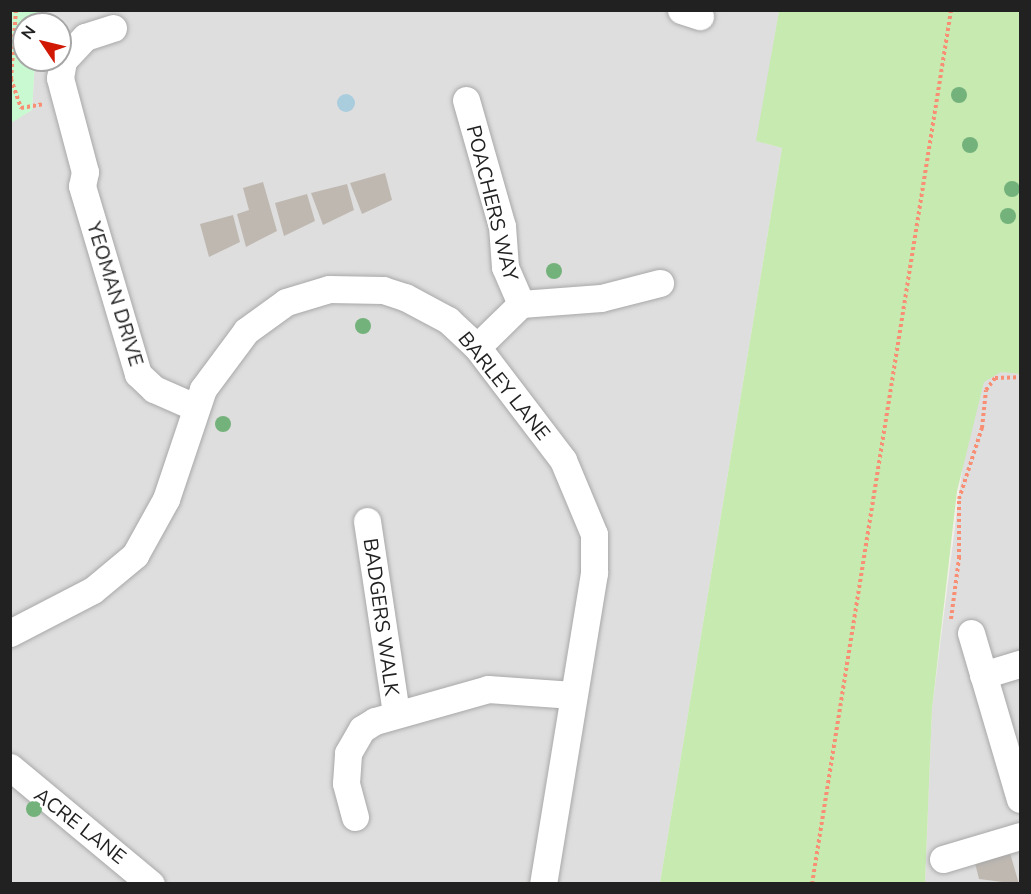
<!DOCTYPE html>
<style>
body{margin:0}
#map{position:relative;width:1031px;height:894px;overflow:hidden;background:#f1efe8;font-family:"Nunito Sans",sans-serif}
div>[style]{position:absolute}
.residential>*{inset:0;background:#dfdede}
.grass>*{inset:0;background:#c6eab0}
.park>*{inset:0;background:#c8f9d1}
.water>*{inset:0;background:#aacdde}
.round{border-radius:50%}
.building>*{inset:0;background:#beb8b1}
.path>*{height:4px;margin-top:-2px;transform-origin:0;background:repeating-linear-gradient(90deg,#f88e73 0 3px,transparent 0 6px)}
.roads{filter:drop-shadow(0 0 2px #a8a8a8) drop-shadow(0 0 2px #a8a8a8)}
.minor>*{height:27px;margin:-13.5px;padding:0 13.5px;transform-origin:13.5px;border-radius:13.5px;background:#fff}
.trees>*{width:16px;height:16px;margin:-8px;border-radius:50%;background:#74b27c}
span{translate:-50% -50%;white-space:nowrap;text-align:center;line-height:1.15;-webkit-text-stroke:5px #fff;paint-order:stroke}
.street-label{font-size:20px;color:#212121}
.frame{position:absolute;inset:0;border:12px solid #212121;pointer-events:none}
.north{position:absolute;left:12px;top:12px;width:60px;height:60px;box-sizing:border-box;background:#fff;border:2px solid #a6a6a6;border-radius:50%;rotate:305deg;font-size:16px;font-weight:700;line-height:24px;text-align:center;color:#212121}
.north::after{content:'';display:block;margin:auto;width:21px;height:27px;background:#d01803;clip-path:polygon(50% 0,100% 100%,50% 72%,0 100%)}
</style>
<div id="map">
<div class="residential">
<div style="clip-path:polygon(38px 11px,779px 11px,757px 141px,782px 148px,660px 883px,11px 883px,10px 123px,32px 110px,35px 60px,60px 60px,60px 24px,37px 24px)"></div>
<div style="clip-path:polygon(1020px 11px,1020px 883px,925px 884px,932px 709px)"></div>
</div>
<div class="grass">
<div style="clip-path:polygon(779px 11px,1020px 11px,1020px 374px,1001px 372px,984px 382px,957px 491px,932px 709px,925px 883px,660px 883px,782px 148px,756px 141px)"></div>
</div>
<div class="park">
<div style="clip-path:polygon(11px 10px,38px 11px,37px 24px,24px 24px,24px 60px,35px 60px,32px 110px,11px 123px)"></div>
</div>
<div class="water">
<div class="round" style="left:337px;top:94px;width:18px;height:18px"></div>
</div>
<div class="building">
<div style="clip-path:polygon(385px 173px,392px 200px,362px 214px,350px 183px)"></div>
<div style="clip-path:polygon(263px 182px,277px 231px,246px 247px,237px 214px,249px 210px,243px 188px)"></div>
<div style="clip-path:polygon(347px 184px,354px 210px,323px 225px,311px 193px)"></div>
<div style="clip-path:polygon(307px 194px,315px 221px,284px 236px,275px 203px)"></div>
<div style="clip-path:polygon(233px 215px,240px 242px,209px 257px,200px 224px)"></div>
<div style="clip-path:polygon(1010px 853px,1019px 884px,979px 879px,975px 863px)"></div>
</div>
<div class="path">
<div style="left:16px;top:10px;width:69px;rotate:94.1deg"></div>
<div style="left:11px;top:79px;width:31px;rotate:71deg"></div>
<div style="left:21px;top:108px;width:22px;rotate:-10deg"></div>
<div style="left:951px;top:619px;width:62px;rotate:-82.5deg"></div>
<div style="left:959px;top:558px;width:59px;rotate:-90deg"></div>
<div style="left:959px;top:499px;width:75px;rotate:-72.1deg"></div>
<div style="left:982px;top:428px;width:38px;rotate:-84deg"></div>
<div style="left:986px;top:390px;width:15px;rotate:-53deg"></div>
<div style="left:995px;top:378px;width:25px;rotate:-2deg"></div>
<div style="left:812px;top:884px;width:885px;rotate:-80.96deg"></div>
</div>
<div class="roads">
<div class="minor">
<div style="left:681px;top:10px;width:20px;rotate:18deg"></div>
<div style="left:113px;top:28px;width:29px;rotate:162deg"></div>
<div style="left:85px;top:37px;width:33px;rotate:133deg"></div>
<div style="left:63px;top:61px;width:17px;rotate:100deg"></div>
<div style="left:60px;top:78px;width:97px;rotate:75.1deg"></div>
<div style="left:85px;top:172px;width:14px;rotate:102deg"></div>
<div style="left:82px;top:186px;width:196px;rotate:73.4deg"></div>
<div style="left:138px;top:374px;width:22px;rotate:43deg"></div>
<div style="left:154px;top:389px;width:45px;rotate:23.7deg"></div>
<div style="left:466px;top:100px;width:131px;rotate:74.1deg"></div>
<div style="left:502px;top:226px;width:41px;rotate:85.8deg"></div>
<div style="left:505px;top:267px;width:40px;rotate:66.6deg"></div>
<div style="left:477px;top:347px;width:62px;rotate:-44.3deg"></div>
<div style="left:521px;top:304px;width:80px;rotate:-4.3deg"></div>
<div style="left:601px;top:298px;width:61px;rotate:-14.3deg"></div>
<div style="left:367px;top:521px;width:193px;rotate:81.4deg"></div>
<div style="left:10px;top:633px;width:93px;rotate:-27.4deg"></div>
<div style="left:93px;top:590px;width:55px;rotate:-39.8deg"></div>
<div style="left:135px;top:555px;width:64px;rotate:-61deg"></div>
<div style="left:166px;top:499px;width:116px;rotate:-71.4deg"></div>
<div style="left:203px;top:389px;width:72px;rotate:-53.4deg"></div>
<div style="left:246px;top:331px;width:49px;rotate:-35.9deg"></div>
<div style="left:286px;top:302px;width:45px;rotate:-16.8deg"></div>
<div style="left:329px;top:289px;width:54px;rotate:1.1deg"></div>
<div style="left:383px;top:290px;width:23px;rotate:18deg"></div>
<div style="left:405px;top:297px;width:49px;rotate:28.1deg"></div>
<div style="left:448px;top:320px;width:40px;rotate:43deg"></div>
<div style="left:477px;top:347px;width:142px;rotate:52.7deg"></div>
<div style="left:563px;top:460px;width:80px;rotate:67.3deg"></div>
<div style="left:594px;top:534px;width:39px;rotate:90deg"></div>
<div style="left:594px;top:573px;width:315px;rotate:99.3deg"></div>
<div style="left:971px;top:633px;width:173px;rotate:73.6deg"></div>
<div style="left:983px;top:675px;width:39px;rotate:-17deg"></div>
<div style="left:10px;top:767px;width:183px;rotate:39.7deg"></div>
<div style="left:355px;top:817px;width:35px;rotate:-105deg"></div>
<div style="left:346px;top:783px;width:30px;rotate:-86deg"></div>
<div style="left:348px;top:753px;width:28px;rotate:-60deg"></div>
<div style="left:362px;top:729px;width:15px;rotate:-32deg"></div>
<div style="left:375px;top:721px;width:117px;rotate:-15.8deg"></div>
<div style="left:488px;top:689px;width:85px;rotate:4deg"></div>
<div style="left:943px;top:859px;width:80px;rotate:-16.6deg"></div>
</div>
</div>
<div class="trees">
<div style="left:959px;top:95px"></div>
<div style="left:970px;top:145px"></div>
<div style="left:1012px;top:189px"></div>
<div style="left:1008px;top:216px"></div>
<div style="left:554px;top:271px"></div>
<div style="left:363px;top:326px"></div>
<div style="left:223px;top:424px"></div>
<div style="left:34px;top:809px"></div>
</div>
<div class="street-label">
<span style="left:492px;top:203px;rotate:76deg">POACHERS WAY</span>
<span style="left:115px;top:294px;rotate:73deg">YEOMAN DRIVE</span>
<span style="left:504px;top:386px;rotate:51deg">BARLEY LANE</span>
<span style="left:381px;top:617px;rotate:82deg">BADGERS WALK</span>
<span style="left:80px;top:826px;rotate:38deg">ACRE LANE</span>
</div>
<div class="frame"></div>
<div class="north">N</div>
</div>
